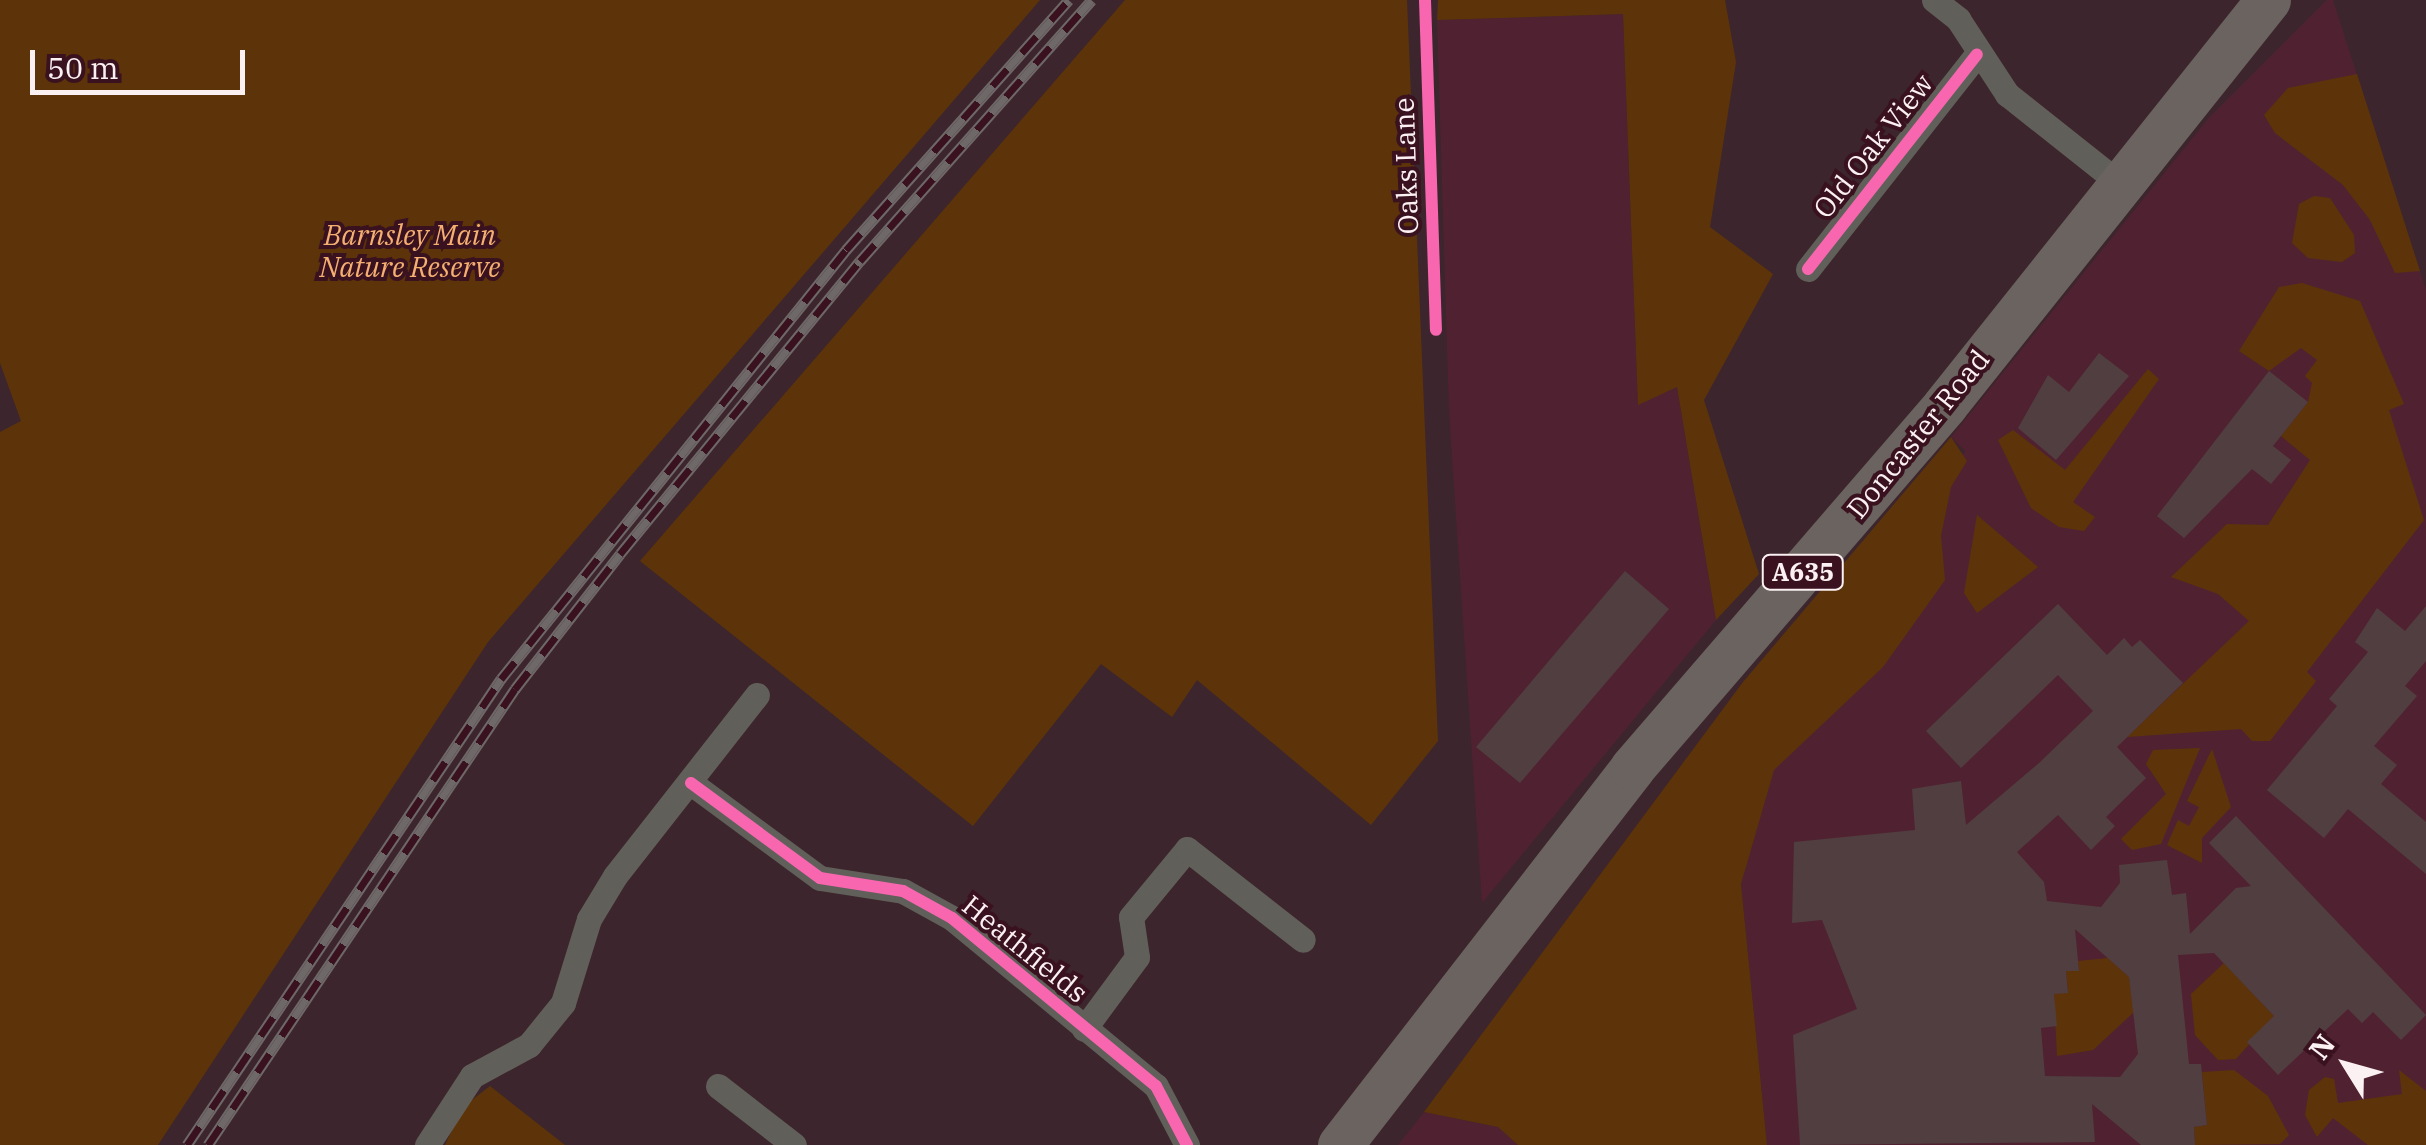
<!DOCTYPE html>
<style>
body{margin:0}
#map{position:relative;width:2426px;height:1145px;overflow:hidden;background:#3c252c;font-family:"IBM Plex Serif",serif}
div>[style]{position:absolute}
.built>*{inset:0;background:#502231}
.green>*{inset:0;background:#5d3409}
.building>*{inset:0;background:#513e40}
.street>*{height:25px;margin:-12.5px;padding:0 12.5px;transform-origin:12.5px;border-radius:12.5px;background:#615f5a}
.highway>*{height:45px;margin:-22.5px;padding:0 22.5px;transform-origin:22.5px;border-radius:22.5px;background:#6a635f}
.rail>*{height:11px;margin-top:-5.5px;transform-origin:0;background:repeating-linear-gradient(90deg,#3a121f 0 22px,#6f6868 0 44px);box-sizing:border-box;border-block:2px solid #6f6868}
.cycleway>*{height:12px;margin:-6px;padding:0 6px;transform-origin:6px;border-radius:6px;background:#f766af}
span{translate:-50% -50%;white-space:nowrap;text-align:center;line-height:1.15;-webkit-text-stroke:8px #3a121f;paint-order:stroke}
.shield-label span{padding:2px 8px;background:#3a121f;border:2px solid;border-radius:8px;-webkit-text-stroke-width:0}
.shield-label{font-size:25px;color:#fbf0f2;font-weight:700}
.street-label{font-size:28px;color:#fbf0f2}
.park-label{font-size:28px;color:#f4af71;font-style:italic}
.north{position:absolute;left:2296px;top:1015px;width:100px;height:100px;-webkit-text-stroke:8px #3a121f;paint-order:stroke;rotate:307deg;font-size:28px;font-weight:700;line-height:40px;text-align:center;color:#fbf0f2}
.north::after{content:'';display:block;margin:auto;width:35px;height:45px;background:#fbf0f2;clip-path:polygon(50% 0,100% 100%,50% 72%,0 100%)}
.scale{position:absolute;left:30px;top:50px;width:215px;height:45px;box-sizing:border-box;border:5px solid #fbf0f2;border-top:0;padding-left:12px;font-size:30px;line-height:35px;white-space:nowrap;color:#fbf0f2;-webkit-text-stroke:8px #3a121f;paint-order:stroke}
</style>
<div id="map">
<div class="built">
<div style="clip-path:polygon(2327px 0,2333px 0,2426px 290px,2426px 1145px,1767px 1145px,1741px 884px,1769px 780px,1813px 686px,1965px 451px,1951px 437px,2208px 119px)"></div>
<div style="clip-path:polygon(1623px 14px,1638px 403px,1677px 387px,1716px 620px,1482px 903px,1449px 412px,1437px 20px)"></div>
<div style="clip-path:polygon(1424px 1112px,1498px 1127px,1518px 1145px,1398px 1145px)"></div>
</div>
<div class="green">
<div style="clip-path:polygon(0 0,1040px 0,488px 642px,158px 1145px,0 1145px,0 432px,21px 421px,0 363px)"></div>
<div style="clip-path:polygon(1125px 0,1407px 0,1438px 741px,1371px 825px,1197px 680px,1172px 717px,1101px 664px,973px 826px,640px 561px)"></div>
<div style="clip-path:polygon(1438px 0,1725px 0,1736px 62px,1710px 227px,1773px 274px,1704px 400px,1759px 574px,1716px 620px,1677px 387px,1638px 405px,1623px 14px,1437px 20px)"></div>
<div style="clip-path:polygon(2357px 74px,2420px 271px,2395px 273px,2370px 220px,2343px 185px,2275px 133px,2264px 115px,2288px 88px)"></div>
<div style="clip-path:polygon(2314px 196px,2330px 198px,2354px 235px,2355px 253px,2342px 262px,2308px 258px,2292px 243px,2299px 204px)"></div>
<div style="clip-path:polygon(2302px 283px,2360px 301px,2404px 404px,2389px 410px,2424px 520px,2307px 672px,2316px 681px,2270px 741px,2252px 741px,2241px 729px,2127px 737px,2249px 621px,2218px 594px,2171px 577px,2227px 524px,2268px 525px,2310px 460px,2281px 436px,2308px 402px,2312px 383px,2305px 376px,2317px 360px,2301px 348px,2269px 371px,2239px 351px,2279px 287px)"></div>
<div style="clip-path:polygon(2148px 369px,2159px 379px,2073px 502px,2095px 517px,2084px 531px,2059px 527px,2031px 508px,1998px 440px,2013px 430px,2065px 470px)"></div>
<div style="clip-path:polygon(1951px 437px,1967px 461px,1951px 487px,1941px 536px,1945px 580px,1883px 667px,1774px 770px,1741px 884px,1767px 1145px,1518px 1145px,1498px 1127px,1424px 1112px,1743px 682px)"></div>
<div style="clip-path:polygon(1977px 515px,2038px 567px,1977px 613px,1964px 593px)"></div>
<div style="clip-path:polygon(2200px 748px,2161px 844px,2132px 850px,2121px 839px,2166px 794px,2146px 764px,2153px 750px)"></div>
<div style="clip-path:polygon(2212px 749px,2231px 807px,2202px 838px,2202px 863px,2167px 845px,2178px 820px,2189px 826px,2199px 807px,2187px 801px)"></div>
<div style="clip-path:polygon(2108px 958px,2129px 977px,2134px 1012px,2093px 1050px,2057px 1056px,2054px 994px,2068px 992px,2066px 971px,2079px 970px,2078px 961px)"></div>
<div style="clip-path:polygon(2224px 963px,2274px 1016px,2236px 1059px,2218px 1060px,2195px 1035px,2191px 994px)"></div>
<div style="clip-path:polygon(2234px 1070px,2268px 1096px,2289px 1135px,2280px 1144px,2195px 1145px,2194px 1127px,2207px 1125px,2202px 1072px)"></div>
<div style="clip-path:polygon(2399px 1070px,2426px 1091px,2426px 1145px,2368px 1145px,2333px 1118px,2317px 1137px,2305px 1115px,2309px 1090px,2325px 1077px,2334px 1079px,2338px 1103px,2402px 1094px)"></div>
<div style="clip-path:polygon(490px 1086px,565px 1145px,445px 1145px,463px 1107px)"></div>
</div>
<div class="building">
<div style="clip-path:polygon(2099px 353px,2129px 376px,2056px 460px,2018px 428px,2048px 375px,2069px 392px)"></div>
<div style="clip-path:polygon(2269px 371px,2308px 402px,2273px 446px,2291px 460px,2271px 484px,2252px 469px,2184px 538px,2157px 516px)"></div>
<div style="clip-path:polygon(1625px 571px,1669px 609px,1520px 783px,1476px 747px)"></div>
<div style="clip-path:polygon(evenodd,2058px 604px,2107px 655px,2124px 638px,2132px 647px,2140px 640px,2183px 683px,2117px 747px,2146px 778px,2106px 817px,2115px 826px,2091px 850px,2058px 815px,2017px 852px,2044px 882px,2047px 901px,2101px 907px,2120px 883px,2119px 865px,2167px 860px,2172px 895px,2186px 893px,2190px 934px,2236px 888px,2251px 886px,2209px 843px,2236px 816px,2426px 1015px,2401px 1040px,2373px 1012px,2362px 1023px,2348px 1009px,2278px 1075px,2247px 1042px,2274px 1016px,2214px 953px,2178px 955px,2189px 1064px,2201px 1064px,2207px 1125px,2194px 1127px,2195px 1145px,2141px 1145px,2092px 1104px,2095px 1142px,1800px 1145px,1793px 1035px,1857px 1009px,1822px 920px,1792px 923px,1794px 842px,1915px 830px,1912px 789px,1961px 781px,1966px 825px,2039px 763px,2093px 711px,2058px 675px,1961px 768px,1926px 731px,2058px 604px,2075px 929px,2129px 977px,2138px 1054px,2120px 1077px,2045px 1076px,2041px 1028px,2057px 1026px,2054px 994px,2068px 993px,2066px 971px,2079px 971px,2075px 929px)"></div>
<div style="clip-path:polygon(2426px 606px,2426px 661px,2405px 686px,2417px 696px,2374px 746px,2397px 765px,2381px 784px,2426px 822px,2426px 874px,2348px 809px,2324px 838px,2267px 790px,2337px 706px,2329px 699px,2368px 652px,2355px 642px,2377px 608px,2405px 631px)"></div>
</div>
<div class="street">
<div style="left:1934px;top:0;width:31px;rotate:38deg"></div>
<div style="left:1958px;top:19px;width:90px;rotate:56.8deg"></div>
<div style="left:2007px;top:94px;width:142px;rotate:38.4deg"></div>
<div style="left:1808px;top:269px;width:273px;rotate:-51.8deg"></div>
<div style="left:691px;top:783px;width:160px;rotate:36.4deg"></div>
<div style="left:820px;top:878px;width:84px;rotate:8.9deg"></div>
<div style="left:903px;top:891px;width:56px;rotate:28.9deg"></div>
<div style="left:952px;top:918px;width:264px;rotate:39.5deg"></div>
<div style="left:1156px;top:1086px;width:67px;rotate:62.3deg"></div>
<div style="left:1084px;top:1029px;width:89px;rotate:-53.6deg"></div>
<div style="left:1137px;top:957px;width:40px;rotate:-98.5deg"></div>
<div style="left:1131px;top:917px;width:88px;rotate:-50.5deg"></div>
<div style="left:1187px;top:849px;width:147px;rotate:38.1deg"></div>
<div style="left:718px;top:1086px;width:96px;rotate:37.8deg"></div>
<div style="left:427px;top:1145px;width:82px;rotate:-56.9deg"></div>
<div style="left:472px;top:1076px;width:65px;rotate:-28.5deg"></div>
<div style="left:529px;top:1045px;width:54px;rotate:-51deg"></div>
<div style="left:563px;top:1003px;width:88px;rotate:-72.8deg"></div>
<div style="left:589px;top:919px;width:50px;rotate:-58.8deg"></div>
<div style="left:615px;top:876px;width:230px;rotate:-51.9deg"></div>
</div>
<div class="highway">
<div style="left:1340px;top:1145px;width:477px;rotate:-52.2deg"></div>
<div style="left:1632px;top:768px;width:479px;rotate:-49.2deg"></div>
<div style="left:1945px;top:405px;width:518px;rotate:-51.43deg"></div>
</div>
<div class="rail">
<div style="left:187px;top:1145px;width:562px;rotate:-56.03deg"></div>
<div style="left:501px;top:679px;width:551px;rotate:-51.19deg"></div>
<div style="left:846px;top:250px;width:335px;rotate:-48.3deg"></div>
<div style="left:208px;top:1145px;width:550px;rotate:-56.05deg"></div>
<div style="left:515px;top:689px;width:171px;rotate:-52.1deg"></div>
<div style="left:620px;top:554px;width:379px;rotate:-50.7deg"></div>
<div style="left:860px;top:261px;width:349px;rotate:-48.4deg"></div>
</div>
<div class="cycleway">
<div style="left:1425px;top:0;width:330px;rotate:88.1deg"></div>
<div style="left:1808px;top:269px;width:273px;rotate:-51.8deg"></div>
<div style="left:691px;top:783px;width:160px;rotate:36.4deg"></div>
<div style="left:820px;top:878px;width:84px;rotate:8.9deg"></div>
<div style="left:903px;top:891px;width:56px;rotate:28.9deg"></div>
<div style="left:952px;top:918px;width:264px;rotate:39.5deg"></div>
<div style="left:1156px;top:1086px;width:67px;rotate:62.3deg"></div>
</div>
<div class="shield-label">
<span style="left:1803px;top:572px">A635</span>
</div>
<div class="street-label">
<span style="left:1873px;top:146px;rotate:-52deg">Old Oak View</span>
<span style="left:1406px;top:166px;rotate:-92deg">Oaks Lane</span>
<span style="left:1918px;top:434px;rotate:-51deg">Doncaster Road</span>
<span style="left:1025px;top:949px;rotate:39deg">Heathfields</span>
</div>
<div class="park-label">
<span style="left:410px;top:251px">Barnsley Main<br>Nature Reserve</span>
</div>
<div class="north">N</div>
<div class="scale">50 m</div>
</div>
